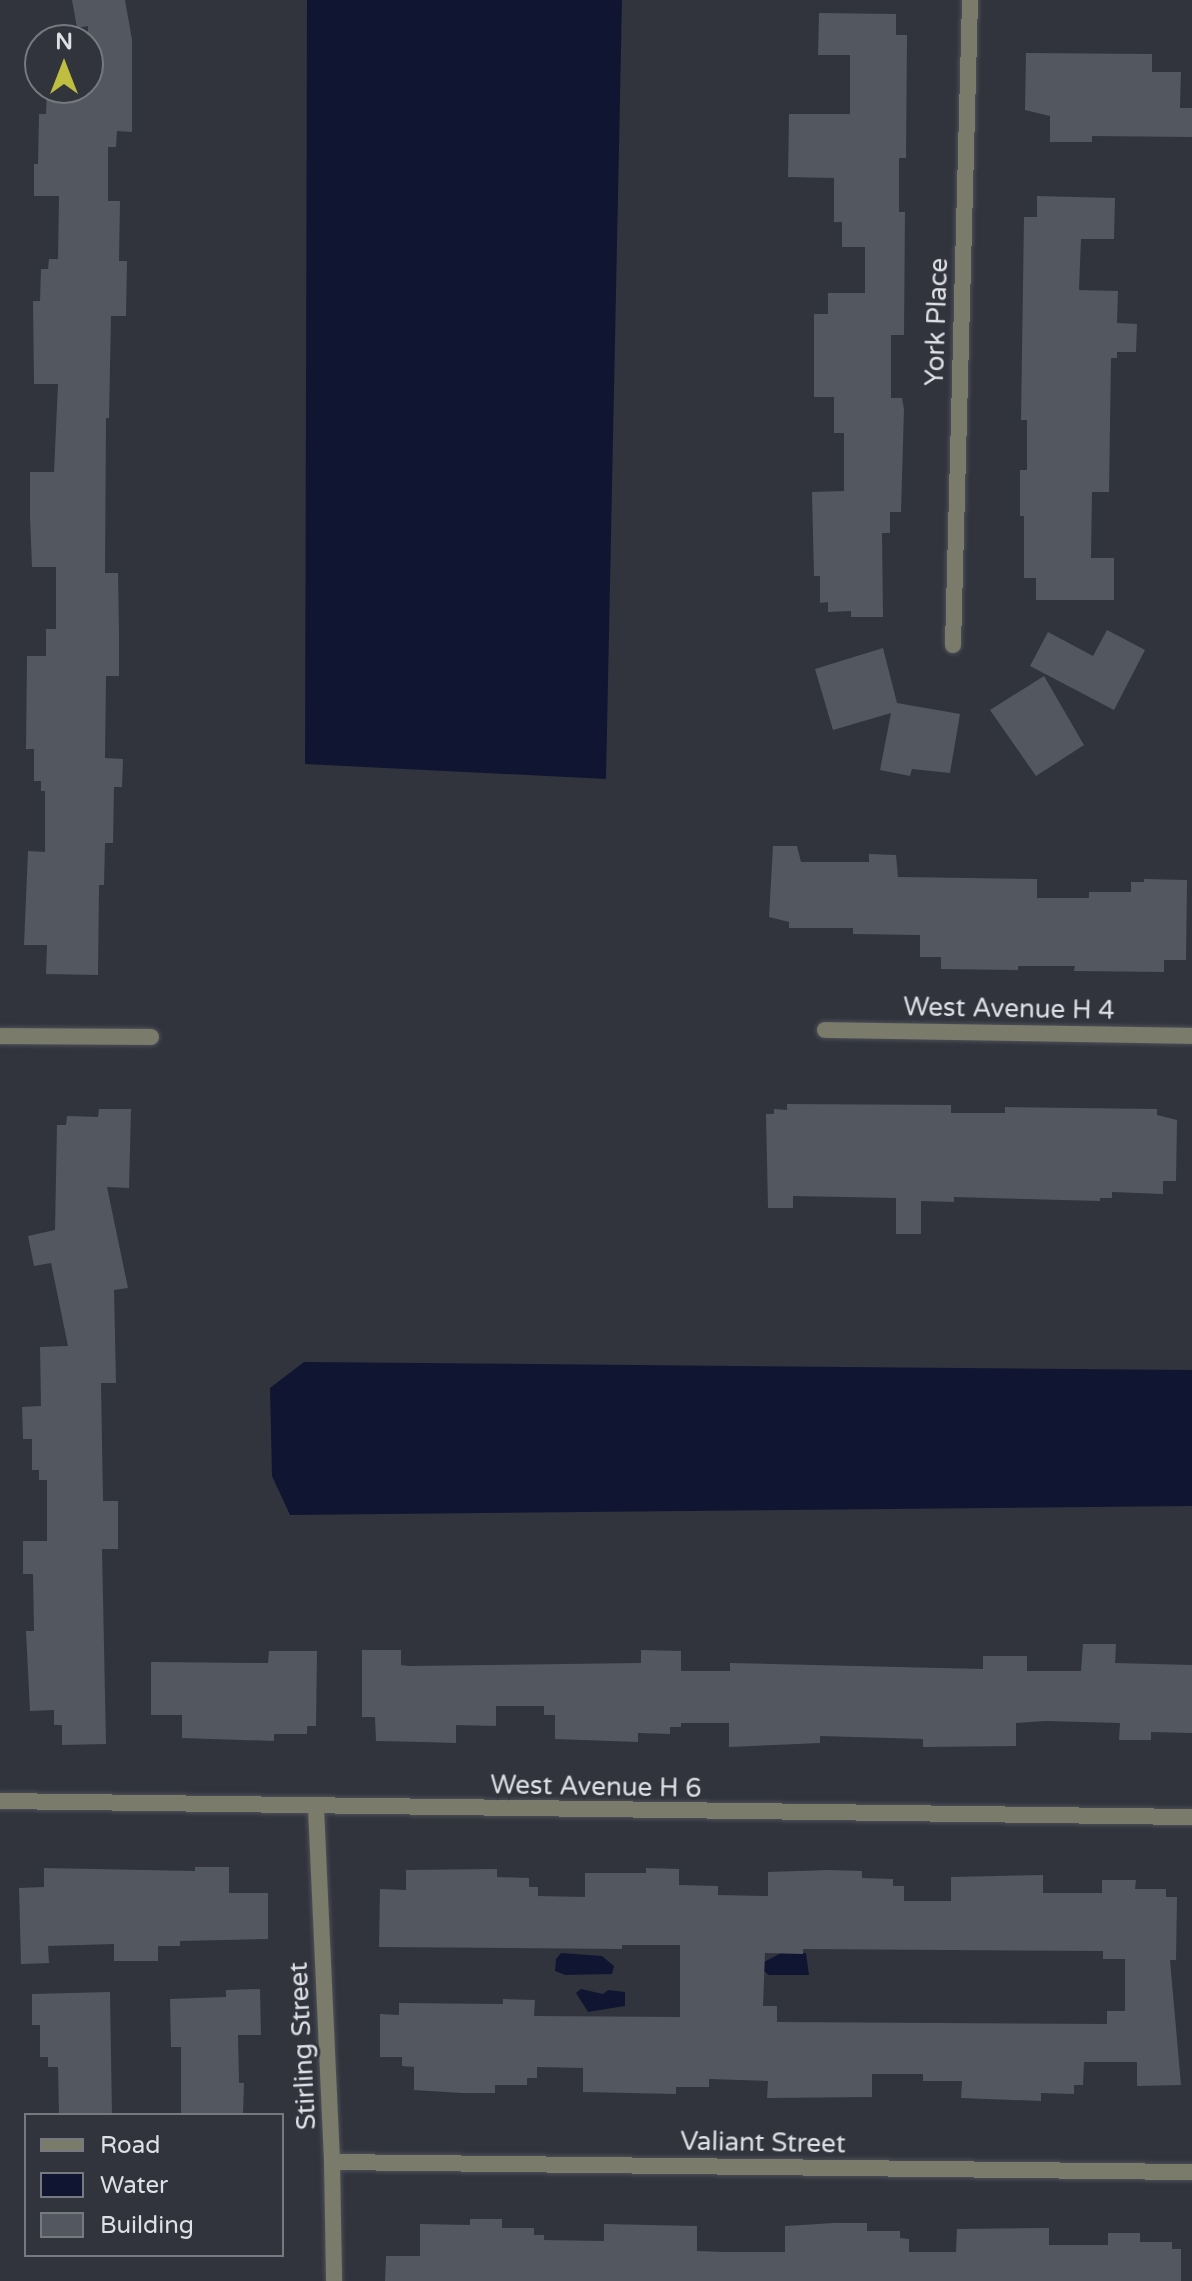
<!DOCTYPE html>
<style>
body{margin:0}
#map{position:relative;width:1192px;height:2281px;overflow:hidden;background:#31343d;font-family:"Varela Round",sans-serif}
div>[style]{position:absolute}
.water>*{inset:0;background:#101632}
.building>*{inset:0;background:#535760}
.roads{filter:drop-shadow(0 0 2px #4d5058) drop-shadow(0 0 2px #4d5058)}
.minor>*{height:16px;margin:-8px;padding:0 8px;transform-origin:8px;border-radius:8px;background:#7a7b6a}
span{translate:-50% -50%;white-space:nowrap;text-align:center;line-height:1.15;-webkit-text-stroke:6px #31343d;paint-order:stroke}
.street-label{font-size:26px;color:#dee0e5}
.legend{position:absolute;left:24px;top:2113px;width:260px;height:144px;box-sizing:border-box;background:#31343d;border:2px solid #767980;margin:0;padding:10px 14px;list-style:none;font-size:24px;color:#dee0e5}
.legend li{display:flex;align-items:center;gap:16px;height:40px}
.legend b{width:40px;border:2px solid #767980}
.north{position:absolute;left:24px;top:24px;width:80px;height:80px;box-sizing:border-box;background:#31343d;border:2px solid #767980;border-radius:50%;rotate:0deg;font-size:22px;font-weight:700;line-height:32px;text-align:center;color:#dee0e5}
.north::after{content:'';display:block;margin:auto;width:28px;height:36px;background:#bfbe41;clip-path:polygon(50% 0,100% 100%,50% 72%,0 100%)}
</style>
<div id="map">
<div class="water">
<div style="clip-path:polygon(307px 0,622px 0,606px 779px,305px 764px)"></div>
<div style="clip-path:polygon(304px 1362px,1192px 1370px,1192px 1506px,290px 1515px,272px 1476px,270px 1388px)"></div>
<div style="clip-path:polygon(561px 1953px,602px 1956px,614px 1966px,612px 1974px,565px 1975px,555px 1971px,556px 1959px)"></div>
<div style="clip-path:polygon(781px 1953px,806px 1953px,809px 1975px,769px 1975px,764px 1971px,764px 1962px)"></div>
<div style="clip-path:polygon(581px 1989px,603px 1994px,608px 1990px,625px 1992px,625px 2006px,588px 2012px,576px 1993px)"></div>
</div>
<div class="building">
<div style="clip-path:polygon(72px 0,125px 0,132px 40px,132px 132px,117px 131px,116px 147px,108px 147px,108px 201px,120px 201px,119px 261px,127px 261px,126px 316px,111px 316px,109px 418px,106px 418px,105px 573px,118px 573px,119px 631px,119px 676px,106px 676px,105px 758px,123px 759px,122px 787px,114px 787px,113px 843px,105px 843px,104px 885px,99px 885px,98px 975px,46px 974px,47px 945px,24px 945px,28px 851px,45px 852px,45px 791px,41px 791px,41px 781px,34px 781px,34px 749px,26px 749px,27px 656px,46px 656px,46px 629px,56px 629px,56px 567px,32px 567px,30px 517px,30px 472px,54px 472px,58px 384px,34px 384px,33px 301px,40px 301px,41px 269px,48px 269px,49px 259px,58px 259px,59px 196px,34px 196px,34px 164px,38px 164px,39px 114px,46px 114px,47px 88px,88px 88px,88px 26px,77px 28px)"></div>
<div style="clip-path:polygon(819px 13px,896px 14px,896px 35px,907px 35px,906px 158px,899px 158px,899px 212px,905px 212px,904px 335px,891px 335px,891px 398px,902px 398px,904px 409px,901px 512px,890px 512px,890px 533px,882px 533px,883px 617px,851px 617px,851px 611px,828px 612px,828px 602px,820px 603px,820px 576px,814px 576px,812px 492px,844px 491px,844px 433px,834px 433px,834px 397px,814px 397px,814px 314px,828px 314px,828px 293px,865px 293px,865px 247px,842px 247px,842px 222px,834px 222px,834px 178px,788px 177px,789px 114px,850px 114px,850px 55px,818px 55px)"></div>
<div style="clip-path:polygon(1026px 53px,1152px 54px,1152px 72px,1181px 72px,1180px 108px,1192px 108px,1192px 137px,1092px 136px,1092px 142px,1050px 142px,1050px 116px,1025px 110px)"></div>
<div style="clip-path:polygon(1037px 196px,1115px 198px,1114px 239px,1081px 239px,1079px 290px,1118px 291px,1117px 323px,1137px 324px,1136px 352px,1117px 352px,1117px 358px,1111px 358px,1109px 492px,1092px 492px,1091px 558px,1114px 558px,1114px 600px,1036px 600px,1036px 578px,1024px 578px,1024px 516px,1020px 516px,1020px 470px,1027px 470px,1027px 420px,1021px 420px,1024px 217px,1037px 217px)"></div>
<div style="clip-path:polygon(1107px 630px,1145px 650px,1114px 710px,1030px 666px,1048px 632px,1093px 656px)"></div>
<div style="clip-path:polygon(883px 648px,897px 703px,960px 714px,950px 773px,912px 769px,910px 776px,880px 770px,891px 713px,833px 730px,815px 669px)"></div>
<div style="clip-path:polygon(1044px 676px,1084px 745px,1036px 776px,990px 710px)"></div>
<div style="clip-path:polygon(773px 846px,797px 846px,801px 862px,869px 862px,869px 854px,896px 855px,898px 877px,1037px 879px,1037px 898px,1089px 898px,1089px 892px,1131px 892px,1131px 882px,1144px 882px,1144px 879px,1187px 880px,1186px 960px,1164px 960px,1164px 972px,1074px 971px,1075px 966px,1018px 966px,1018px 970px,941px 969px,941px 957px,920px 957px,920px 935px,853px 934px,853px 928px,789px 928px,789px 922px,769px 917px)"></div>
<div style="clip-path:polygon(787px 1104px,951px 1105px,951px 1113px,1005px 1113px,1005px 1107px,1157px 1109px,1157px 1115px,1177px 1120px,1176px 1181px,1163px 1181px,1163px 1194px,1112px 1192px,1112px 1198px,1100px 1198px,1100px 1201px,954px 1197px,954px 1202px,921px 1201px,921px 1234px,896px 1234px,896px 1198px,793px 1196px,793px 1208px,768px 1208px,766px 1114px,774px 1114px,774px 1109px,787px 1110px)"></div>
<div style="clip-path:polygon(99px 1109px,131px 1109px,129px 1188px,107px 1187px,128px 1288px,114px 1290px,116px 1383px,101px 1383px,103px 1501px,118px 1501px,118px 1549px,102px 1549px,106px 1744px,62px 1745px,62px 1725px,54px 1725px,54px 1710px,30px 1711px,26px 1631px,34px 1631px,33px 1574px,23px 1574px,23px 1541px,47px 1541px,47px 1480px,39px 1480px,39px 1470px,32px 1470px,32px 1439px,23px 1439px,22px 1407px,41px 1406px,40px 1347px,68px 1346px,51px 1263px,34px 1266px,28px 1236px,55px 1230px,57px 1125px,66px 1125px,67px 1116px,98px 1117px)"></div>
<div style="clip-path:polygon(1083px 1644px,1116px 1644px,1115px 1663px,1192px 1665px,1192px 1733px,1151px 1732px,1151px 1740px,1119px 1740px,1120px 1723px,1045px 1721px,1016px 1723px,1016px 1746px,923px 1747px,923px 1739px,820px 1736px,820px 1743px,729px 1747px,729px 1723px,681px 1723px,681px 1727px,670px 1727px,670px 1734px,638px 1733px,638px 1742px,555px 1739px,555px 1715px,544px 1715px,544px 1706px,496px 1706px,496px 1726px,456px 1725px,456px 1743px,424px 1742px,376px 1741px,375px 1717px,362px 1717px,362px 1650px,401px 1650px,401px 1665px,409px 1666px,641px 1663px,641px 1650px,681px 1651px,681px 1671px,730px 1671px,730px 1663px,983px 1669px,983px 1656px,1027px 1656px,1027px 1671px,1081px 1671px)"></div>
<div style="clip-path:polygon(269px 1651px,317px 1651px,316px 1726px,307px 1726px,307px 1734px,274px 1734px,274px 1741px,182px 1738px,182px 1715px,151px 1715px,151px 1662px,268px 1663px)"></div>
<div style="clip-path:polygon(195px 1867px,229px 1867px,229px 1893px,268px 1893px,268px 1939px,180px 1941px,180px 1946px,158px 1946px,158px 1961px,114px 1961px,114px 1944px,48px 1946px,49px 1963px,21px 1964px,19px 1888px,44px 1887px,44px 1868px,195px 1871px)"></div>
<div style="clip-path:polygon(evenodd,646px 1868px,679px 1869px,679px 1885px,718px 1886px,718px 1895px,768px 1896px,768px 1872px,829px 1870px,862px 1871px,862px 1878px,893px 1879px,893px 1886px,904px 1886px,904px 1901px,951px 1901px,951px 1877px,1043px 1875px,1043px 1893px,1102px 1893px,1102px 1880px,1136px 1880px,1135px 1889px,1166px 1889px,1166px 1897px,1177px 1897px,1176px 1960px,1170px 1960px,1181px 2085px,1137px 2086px,1137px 2062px,1084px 2062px,1083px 2085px,1074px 2085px,1074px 2094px,1041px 2093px,1041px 2101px,961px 2098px,962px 2081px,923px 2081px,923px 2074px,872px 2074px,872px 2097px,767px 2098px,768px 2081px,709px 2079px,709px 2087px,676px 2087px,676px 2094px,583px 2092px,583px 2068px,537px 2067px,537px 2078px,527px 2078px,527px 2085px,495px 2085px,495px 2093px,462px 2093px,414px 2090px,414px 2067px,402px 2066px,402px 2057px,380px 2057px,380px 2014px,399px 2015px,399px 2003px,503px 2004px,503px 1999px,535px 2000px,534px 2016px,680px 2017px,680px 1945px,622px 1945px,622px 1949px,379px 1947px,380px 1889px,406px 1890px,406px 1870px,497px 1869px,497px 1877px,529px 1878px,529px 1887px,538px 1887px,538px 1896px,585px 1897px,585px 1873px,646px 1873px,646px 1868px,803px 1949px,1103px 1951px,1103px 1959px,1125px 1959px,1125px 2011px,1107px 2011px,1107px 2024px,777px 2022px,777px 2006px,763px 2006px,765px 1953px,803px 1954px,803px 1949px)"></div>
<div style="clip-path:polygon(260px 1989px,261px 2035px,238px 2035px,239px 2083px,244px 2083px,243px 2115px,181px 2115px,181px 2047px,171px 2047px,170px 1999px,226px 1997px,226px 1990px)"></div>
<div style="clip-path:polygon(110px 1992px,112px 2115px,59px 2115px,58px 2067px,48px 2067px,48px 2057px,40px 2057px,40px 2025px,32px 2025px,32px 1994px)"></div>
<div style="clip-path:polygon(470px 2219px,502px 2219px,502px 2228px,534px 2228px,534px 2235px,544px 2235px,544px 2240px,604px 2241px,604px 2224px,697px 2226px,697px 2251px,725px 2252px,785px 2252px,785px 2226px,834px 2223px,867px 2223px,867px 2231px,900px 2231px,900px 2238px,909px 2239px,909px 2252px,956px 2252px,957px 2229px,1049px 2228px,1049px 2245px,1108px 2245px,1108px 2233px,1140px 2233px,1140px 2242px,1172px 2242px,1172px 2249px,1181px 2249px,1181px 2281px,385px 2281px,386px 2256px,420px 2256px,420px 2224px,470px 2225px)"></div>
</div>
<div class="roads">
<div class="minor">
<div style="left:953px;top:645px;width:645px;rotate:-88.49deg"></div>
<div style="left:825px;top:1030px;width:367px;rotate:0.9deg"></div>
<div style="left:0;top:1036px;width:151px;rotate:0.4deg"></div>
<div style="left:0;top:1801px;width:1192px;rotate:0.77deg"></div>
<div style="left:316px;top:1808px;width:354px;rotate:87.4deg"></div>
<div style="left:332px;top:2162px;width:119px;rotate:89deg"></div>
<div style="left:332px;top:2162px;width:860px;rotate:0.67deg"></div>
</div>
</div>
<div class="street-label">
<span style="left:937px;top:322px;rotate:-88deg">York Place</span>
<span style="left:1009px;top:1009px;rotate:1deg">West Avenue H 4</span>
<span style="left:596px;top:1787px;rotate:1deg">West Avenue H 6</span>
<span style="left:303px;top:2046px;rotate:-93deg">Stirling Street</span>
<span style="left:763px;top:2143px;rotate:1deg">Valiant Street</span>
</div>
<ul class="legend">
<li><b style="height:10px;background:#7a7b6a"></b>Road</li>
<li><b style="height:22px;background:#101632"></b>Water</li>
<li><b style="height:22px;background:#535760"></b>Building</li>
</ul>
<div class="north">N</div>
</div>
